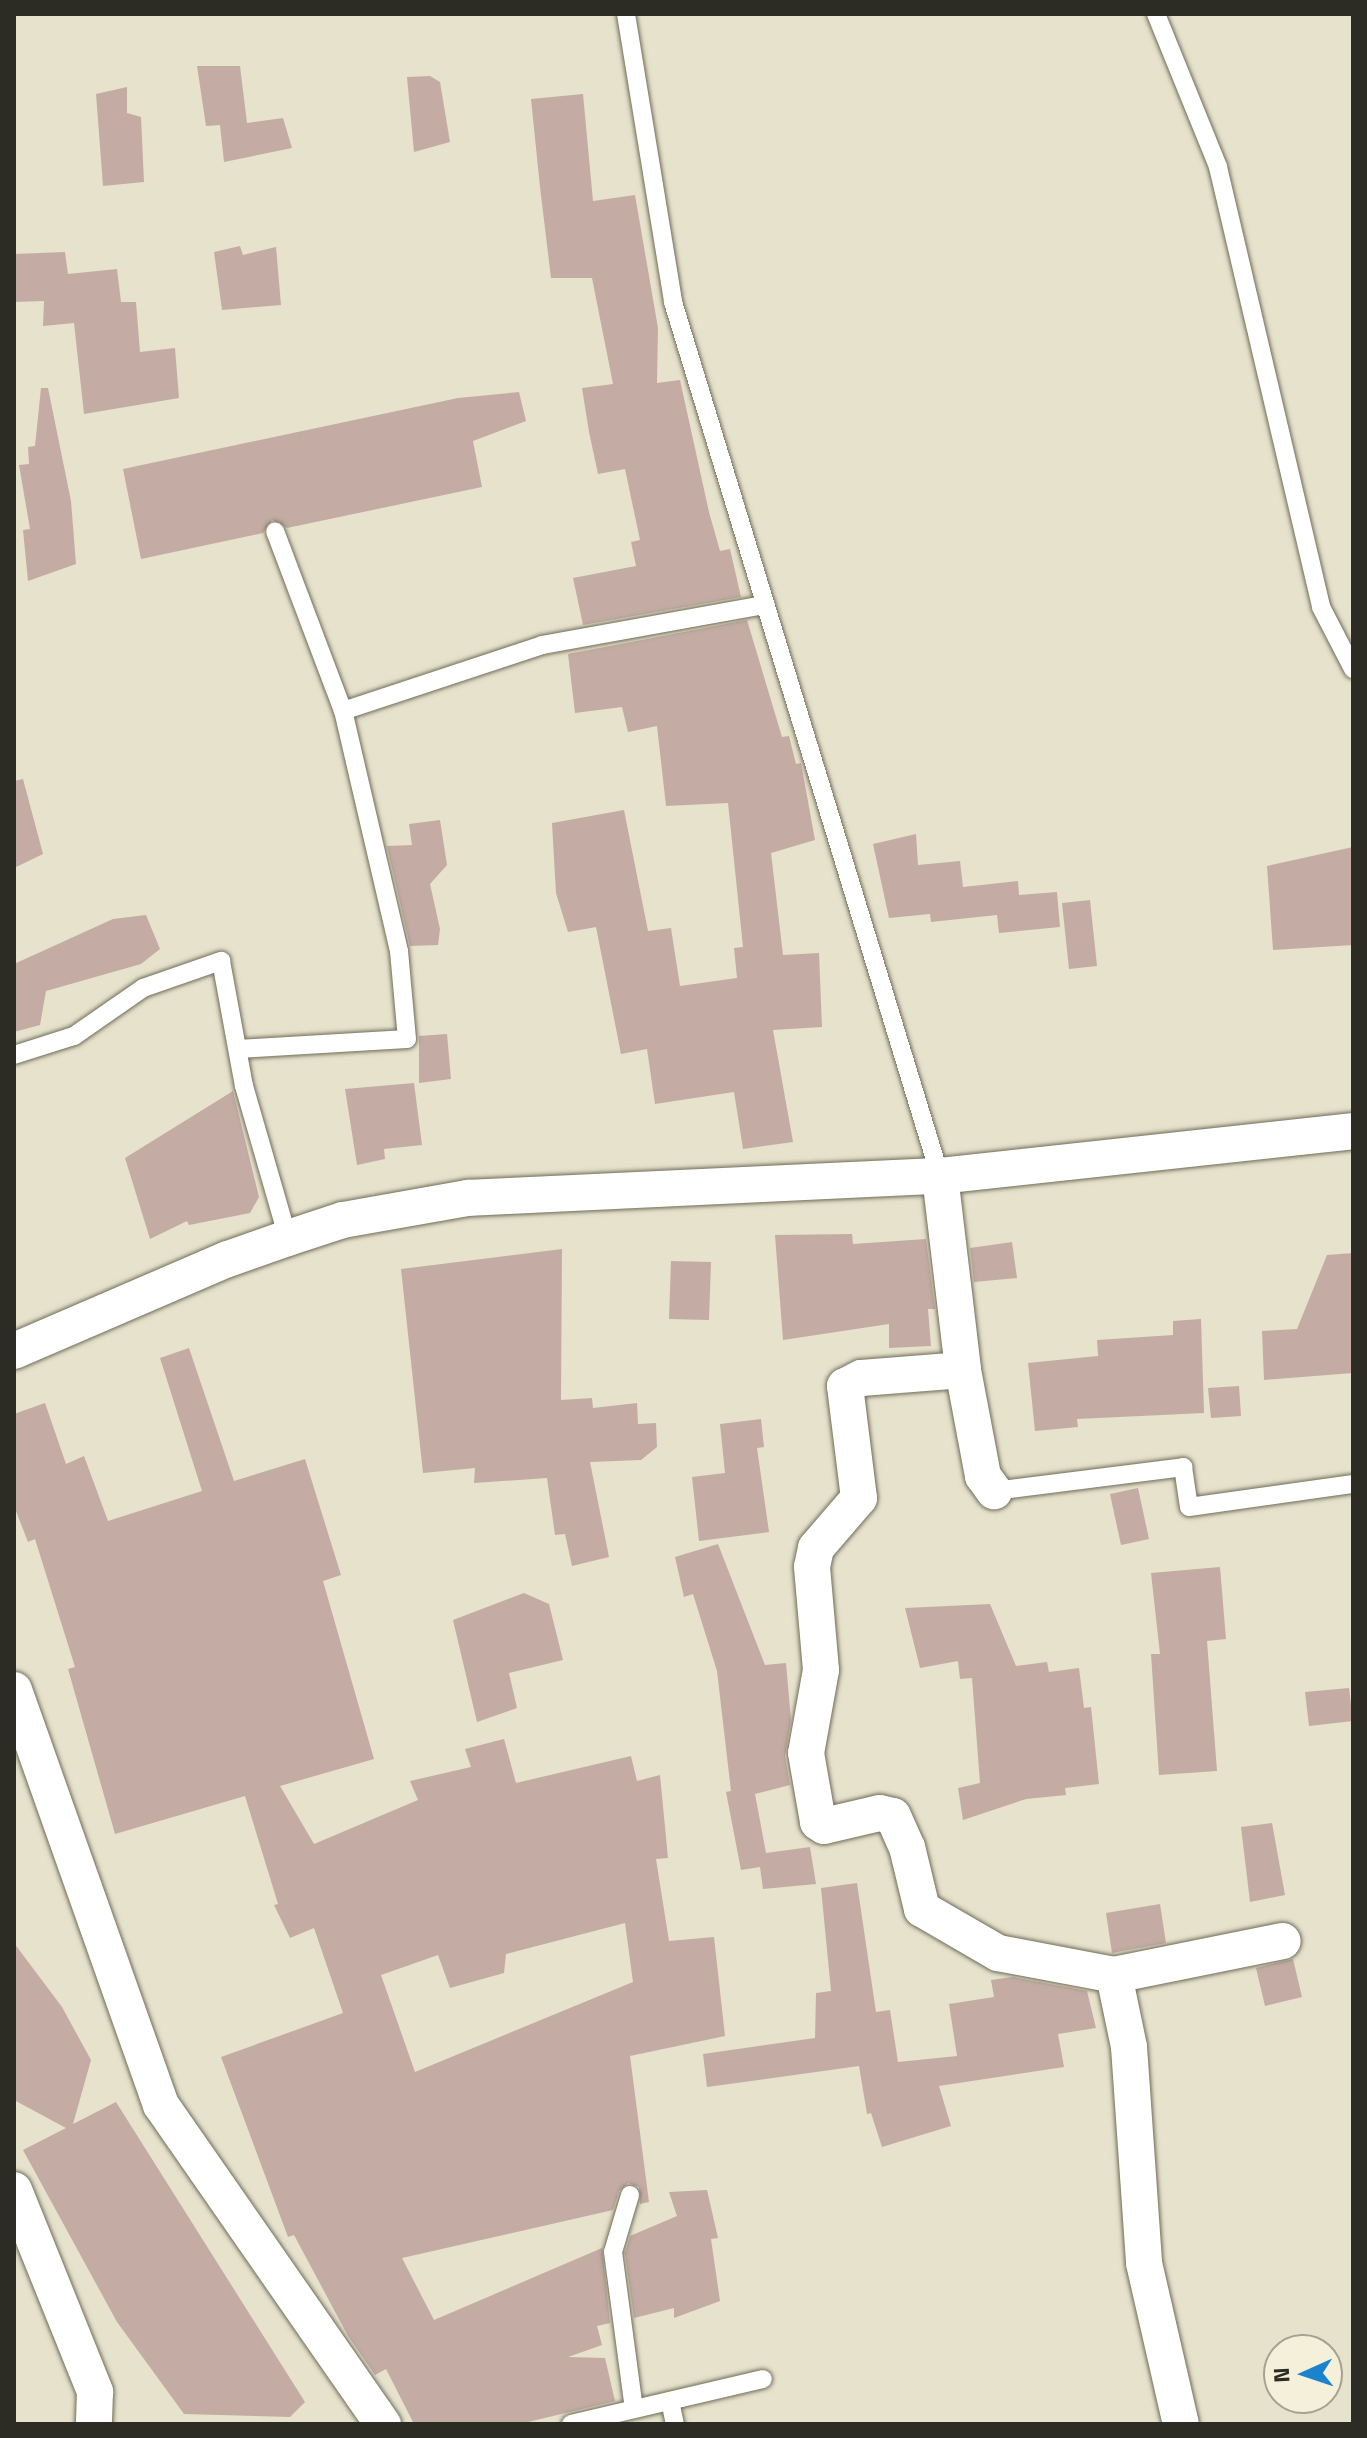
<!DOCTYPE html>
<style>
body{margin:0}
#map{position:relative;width:1367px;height:2438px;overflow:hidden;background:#e6e2cc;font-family:"Titillium Web",sans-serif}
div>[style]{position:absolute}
.building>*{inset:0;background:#c4aca4}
.roads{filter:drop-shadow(0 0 2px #706c59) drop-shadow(0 0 2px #706c59)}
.service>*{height:18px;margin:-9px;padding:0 9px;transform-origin:9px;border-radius:9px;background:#fff}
.minor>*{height:36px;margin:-18px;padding:0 18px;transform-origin:18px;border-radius:18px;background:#fff}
span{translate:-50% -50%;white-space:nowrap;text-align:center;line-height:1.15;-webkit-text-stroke:8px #f4f0d9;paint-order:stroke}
.frame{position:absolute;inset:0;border:16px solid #2d2c24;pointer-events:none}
.north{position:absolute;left:1263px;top:2334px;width:80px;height:80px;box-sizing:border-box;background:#f4f0d9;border:2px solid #a4a291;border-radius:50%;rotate:267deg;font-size:22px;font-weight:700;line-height:32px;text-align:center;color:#2d2c24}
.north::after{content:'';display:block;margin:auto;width:28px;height:36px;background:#1b82cd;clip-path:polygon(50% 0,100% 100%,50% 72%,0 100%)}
</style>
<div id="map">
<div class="building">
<div style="clip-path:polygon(197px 66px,240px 66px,247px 123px,283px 118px,292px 148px,224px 162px,220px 125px,206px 126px)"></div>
<div style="clip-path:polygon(430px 76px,440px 82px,450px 142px,414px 152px,407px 77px)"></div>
<div style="clip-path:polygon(127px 87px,127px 113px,141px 117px,144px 182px,103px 186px,96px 94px)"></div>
<div style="clip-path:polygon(583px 94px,593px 201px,635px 195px,658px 328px,657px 383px,680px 380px,709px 512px,720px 551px,730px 549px,741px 597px,583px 625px,573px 578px,636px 566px,631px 542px,640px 540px,625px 469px,598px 474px,589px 432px,582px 388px,613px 384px,592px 278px,551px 278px,540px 187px,531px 99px)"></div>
<div style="clip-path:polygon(240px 246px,243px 255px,276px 247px,281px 305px,222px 310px,214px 252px)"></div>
<div style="clip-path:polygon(65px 252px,68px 274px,117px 269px,121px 302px,136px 302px,140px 352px,175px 348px,179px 398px,84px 414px,74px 323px,43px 326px,44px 301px,14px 302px,14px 254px)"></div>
<div style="clip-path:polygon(41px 388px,48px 388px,71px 501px,76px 564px,28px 581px,23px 530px,30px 529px,19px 465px,29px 464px,28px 447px,35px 446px)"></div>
<div style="clip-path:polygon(519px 392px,526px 421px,473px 441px,482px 487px,287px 528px,272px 520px,263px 533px,141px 559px,123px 469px,458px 398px)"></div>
<div style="clip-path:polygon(747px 620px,782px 737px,789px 736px,796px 764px,801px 763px,815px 840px,771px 853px,783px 955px,819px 953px,822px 1027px,773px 1030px,793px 1142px,743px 1149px,734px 1092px,655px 1104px,647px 1049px,621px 1054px,596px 927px,568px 932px,556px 893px,552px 823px,624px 810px,648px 931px,671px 928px,680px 986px,737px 978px,734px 948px,743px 947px,728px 803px,666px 806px,657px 726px,628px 732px,622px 707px,575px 713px,568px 654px)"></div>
<div style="clip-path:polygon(23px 779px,43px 854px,14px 868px,14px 781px)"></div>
<div style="clip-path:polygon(440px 820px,447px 865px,430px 884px,440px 929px,438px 945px,410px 946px,387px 846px,412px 845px,409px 824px)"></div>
<div style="clip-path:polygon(916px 834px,918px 865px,960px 861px,963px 887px,1018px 881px,1019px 895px,1057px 892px,1060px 927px,999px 933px,997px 915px,931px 922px,930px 914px,889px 918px,873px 844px)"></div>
<div style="clip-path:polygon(1353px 847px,1353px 945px,1273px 950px,1267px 866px)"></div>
<div style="clip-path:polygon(1090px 900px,1097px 966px,1069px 969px,1062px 903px)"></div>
<div style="clip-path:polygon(146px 915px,160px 949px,141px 964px,46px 991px,40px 1025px,14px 1032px,14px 964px,113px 919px)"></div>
<div style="clip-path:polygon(447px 1034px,451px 1079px,419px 1083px,419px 1036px)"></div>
<div style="clip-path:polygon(414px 1083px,422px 1145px,384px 1149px,385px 1159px,357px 1165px,345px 1089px)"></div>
<div style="clip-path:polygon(233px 1091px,259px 1197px,250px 1213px,189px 1225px,187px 1221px,150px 1239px,125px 1158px)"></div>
<div style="clip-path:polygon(852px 1234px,853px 1244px,926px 1239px,935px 1309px,928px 1309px,931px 1346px,889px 1348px,889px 1324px,783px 1340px,775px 1235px)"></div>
<div style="clip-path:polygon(1012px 1242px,1017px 1278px,974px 1282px,970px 1248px)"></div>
<div style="clip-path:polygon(562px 1249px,561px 1400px,592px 1398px,593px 1408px,637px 1403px,638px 1424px,656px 1423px,657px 1447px,641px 1460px,590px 1462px,609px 1557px,572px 1566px,565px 1534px,555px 1535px,547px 1478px,474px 1483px,475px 1468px,423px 1473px,401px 1269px)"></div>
<div style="clip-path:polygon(1353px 1253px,1353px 1373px,1264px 1380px,1262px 1331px,1297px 1329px,1327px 1255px)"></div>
<div style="clip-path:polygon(671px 1261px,711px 1262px,709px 1320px,669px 1319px)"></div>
<div style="clip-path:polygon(1201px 1319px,1204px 1413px,1077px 1419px,1078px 1427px,1035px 1431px,1028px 1363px,1098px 1356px,1097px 1340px,1173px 1335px,1173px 1321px)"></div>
<div style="clip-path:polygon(evenodd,189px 1348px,234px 1481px,305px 1459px,341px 1575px,323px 1581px,374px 1759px,280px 1786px,314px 1844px,418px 1800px,410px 1781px,471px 1767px,465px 1749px,504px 1739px,516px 1783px,631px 1756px,637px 1781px,660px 1775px,668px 1858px,656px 1859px,669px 1941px,714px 1937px,725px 2036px,630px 2056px,649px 2202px,640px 2204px,639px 2187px,628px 2183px,619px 2191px,613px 2210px,402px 2258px,434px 2320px,602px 2248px,610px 2323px,597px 2326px,602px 2345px,568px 2357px,605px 2358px,615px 2401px,520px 2424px,414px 2424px,386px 2369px,375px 2375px,348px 2336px,294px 2235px,288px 2237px,221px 2057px,343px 2013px,314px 1928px,290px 1938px,274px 1905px,278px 1904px,245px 1796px,115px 1834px,68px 1669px,75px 1667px,35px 1539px,28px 1542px,14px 1506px,14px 1414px,45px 1403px,66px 1464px,84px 1456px,108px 1521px,202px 1491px,160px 1358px,189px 1348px,625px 1923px,633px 1982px,415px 2072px,381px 1975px,438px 1955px,450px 1988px,504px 1973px,506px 1954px,625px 1923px)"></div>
<div style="clip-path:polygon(1239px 1386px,1241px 1416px,1211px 1418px,1208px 1388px)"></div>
<div style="clip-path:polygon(761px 1419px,764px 1447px,757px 1448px,769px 1532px,699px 1541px,692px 1477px,725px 1473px,720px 1424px)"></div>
<div style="clip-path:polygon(1138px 1488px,1149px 1539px,1121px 1545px,1110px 1494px)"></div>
<div style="clip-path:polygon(718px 1544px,765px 1665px,786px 1663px,791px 1720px,785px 1756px,790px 1785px,755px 1794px,766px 1853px,810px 1847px,816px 1884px,763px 1889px,760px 1867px,741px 1870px,726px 1792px,731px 1791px,717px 1671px,693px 1594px,684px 1597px,675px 1557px)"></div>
<div style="clip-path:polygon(1220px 1567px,1226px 1639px,1207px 1641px,1217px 1771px,1159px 1775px,1151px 1654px,1160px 1654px,1151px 1573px)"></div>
<div style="clip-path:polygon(524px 1593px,549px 1604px,563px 1660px,509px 1673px,517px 1708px,477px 1722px,453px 1620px)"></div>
<div style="clip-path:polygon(990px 1604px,1016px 1666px,1047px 1662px,1049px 1672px,1079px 1668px,1084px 1708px,1091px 1707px,1099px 1784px,1065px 1788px,1066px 1795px,1026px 1799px,963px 1820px,958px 1788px,980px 1783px,972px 1678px,960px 1679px,958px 1661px,920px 1668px,905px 1608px)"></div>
<div style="clip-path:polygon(1349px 1688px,1353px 1721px,1309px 1726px,1305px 1692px)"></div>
<div style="clip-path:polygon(1272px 1823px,1285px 1895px,1250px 1902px,1241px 1827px)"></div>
<div style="clip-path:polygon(857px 1883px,876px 2012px,890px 2010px,898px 2062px,957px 2056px,949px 2004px,994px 1997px,991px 1980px,1012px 1977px,1087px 1991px,1096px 2028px,1058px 2034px,1064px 2067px,939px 2086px,951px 2126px,882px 2147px,871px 2113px,867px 2114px,859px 2066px,707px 2087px,703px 2054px,815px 2038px,816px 1993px,831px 1991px,821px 1888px)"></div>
<div style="clip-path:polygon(1160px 1904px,1166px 1943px,1112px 1953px,1106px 1913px)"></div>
<div style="clip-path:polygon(14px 1943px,62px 2007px,91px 2060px,73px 2124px,116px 2102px,305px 2402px,290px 2417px,184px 2414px,117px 2322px,23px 2150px,66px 2128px,14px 2100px)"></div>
<div style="clip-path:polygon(1293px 1959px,1302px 1997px,1265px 2006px,1256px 1968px)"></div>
<div style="clip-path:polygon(707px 2190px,718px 2238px,711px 2239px,720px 2301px,674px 2318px,674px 2308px,634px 2318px,625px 2253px,630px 2236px,677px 2216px,669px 2192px)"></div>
</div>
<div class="roads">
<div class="service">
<div style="left:626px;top:14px;width:292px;rotate:80.7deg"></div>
<div style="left:673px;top:302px;width:914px;rotate:73.01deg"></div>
<div style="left:1156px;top:14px;width:165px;rotate:67.9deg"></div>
<div style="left:1218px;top:167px;width:452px;rotate:76.8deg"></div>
<div style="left:1321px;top:607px;width:70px;rotate:62.7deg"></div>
<div style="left:343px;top:711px;width:210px;rotate:-18.3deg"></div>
<div style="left:542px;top:645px;width:227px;rotate:-10.2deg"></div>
<div style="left:238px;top:1049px;width:169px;rotate:-3.4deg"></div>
<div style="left:407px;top:1039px;width:88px;rotate:-95.2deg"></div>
<div style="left:399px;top:951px;width:246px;rotate:-103.1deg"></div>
<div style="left:343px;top:711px;width:192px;rotate:-110.7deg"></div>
<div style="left:14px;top:1055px;width:63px;rotate:-17.6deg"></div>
<div style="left:74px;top:1036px;width:84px;rotate:-34.8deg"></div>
<div style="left:143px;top:988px;width:83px;rotate:-19.1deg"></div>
<div style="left:221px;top:961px;width:127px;rotate:79.6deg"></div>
<div style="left:244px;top:1086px;width:158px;rotate:73.9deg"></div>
<div style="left:994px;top:1491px;width:191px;rotate:-7.2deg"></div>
<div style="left:1183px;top:1467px;width:40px;rotate:81.5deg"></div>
<div style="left:1189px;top:1507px;width:166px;rotate:-8deg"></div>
<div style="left:630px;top:2195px;width:59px;rotate:106.6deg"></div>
<div style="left:613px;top:2252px;width:158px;rotate:82.4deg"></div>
<div style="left:670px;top:2401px;width:24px;rotate:78deg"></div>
<div style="left:571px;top:2424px;width:197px;rotate:-13.2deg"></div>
</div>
<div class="minor">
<div style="left:940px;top:1176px;width:195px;rotate:83.2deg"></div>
<div style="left:963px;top:1370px;width:108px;rotate:79.3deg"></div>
<div style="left:983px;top:1476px;width:19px;rotate:54deg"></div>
<div style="left:14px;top:1351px;width:233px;rotate:-23.3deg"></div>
<div style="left:228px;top:1259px;width:64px;rotate:-19.3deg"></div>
<div style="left:288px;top:1238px;width:58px;rotate:-18.1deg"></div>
<div style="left:343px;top:1220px;width:127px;rotate:-10deg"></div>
<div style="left:468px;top:1198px;width:473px;rotate:-2.7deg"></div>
<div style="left:940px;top:1176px;width:415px;rotate:-6.2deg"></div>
<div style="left:963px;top:1370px;width:102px;rotate:175.5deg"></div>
<div style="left:861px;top:1378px;width:18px;rotate:153deg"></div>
<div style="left:845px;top:1386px;width:113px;rotate:82.9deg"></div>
<div style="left:859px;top:1498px;width:66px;rotate:130.7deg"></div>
<div style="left:816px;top:1548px;width:19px;rotate:102deg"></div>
<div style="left:812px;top:1567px;width:103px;rotate:85deg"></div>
<div style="left:821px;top:1670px;width:84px;rotate:100.2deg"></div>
<div style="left:806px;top:1753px;width:70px;rotate:80.1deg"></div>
<div style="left:818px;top:1822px;width:7px;rotate:34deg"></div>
<div style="left:824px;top:1826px;width:57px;rotate:-13.1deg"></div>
<div style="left:880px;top:1813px;width:13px;rotate:13deg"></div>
<div style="left:893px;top:1816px;width:34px;rotate:66deg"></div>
<div style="left:907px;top:1847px;width:64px;rotate:76.4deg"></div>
<div style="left:922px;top:1909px;width:88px;rotate:30.1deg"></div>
<div style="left:998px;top:1953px;width:118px;rotate:10.7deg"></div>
<div style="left:1114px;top:1975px;width:74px;rotate:78.2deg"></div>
<div style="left:1129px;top:2047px;width:217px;rotate:86deg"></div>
<div style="left:1144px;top:2263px;width:165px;rotate:77.1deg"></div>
<div style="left:14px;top:1690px;width:440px;rotate:70.5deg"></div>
<div style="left:161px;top:2105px;width:389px;rotate:55.2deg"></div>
<div style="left:1114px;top:1975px;width:172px;rotate:-11.4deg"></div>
<div style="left:14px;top:2190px;width:218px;rotate:68.1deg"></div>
<div style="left:95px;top:2392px;width:32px;rotate:92deg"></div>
</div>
</div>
<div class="frame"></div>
<div class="north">N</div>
</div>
